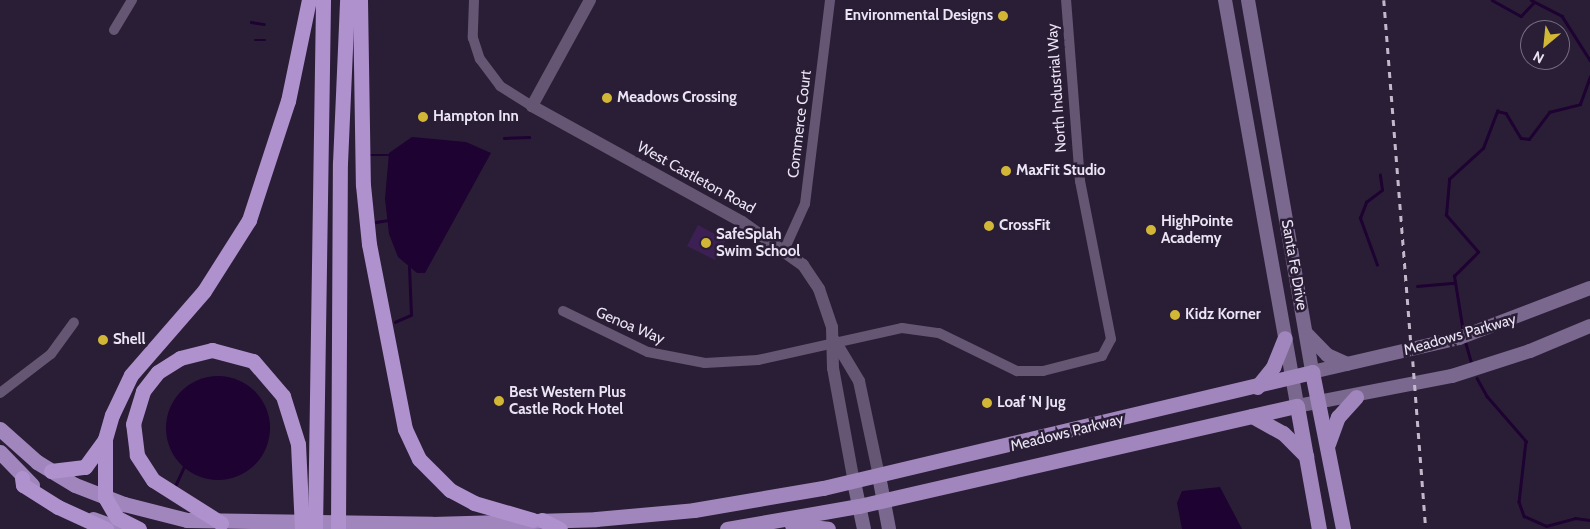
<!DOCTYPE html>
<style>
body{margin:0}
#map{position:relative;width:1590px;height:529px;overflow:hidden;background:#2a1e36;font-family:Cabin,sans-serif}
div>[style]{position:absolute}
.green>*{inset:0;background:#3c2053}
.water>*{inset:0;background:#1e0231}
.round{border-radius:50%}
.stream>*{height:2.5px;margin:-1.25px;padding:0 1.25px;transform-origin:1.25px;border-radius:1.25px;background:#1e0231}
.minor>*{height:10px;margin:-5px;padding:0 5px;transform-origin:5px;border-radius:5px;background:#655773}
.tertiary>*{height:12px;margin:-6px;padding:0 6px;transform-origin:6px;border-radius:6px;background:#655773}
.secondary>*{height:14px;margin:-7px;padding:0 7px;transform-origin:7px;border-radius:7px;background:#7b688e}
.trunk>*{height:15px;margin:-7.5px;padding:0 7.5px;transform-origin:7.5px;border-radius:7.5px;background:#a086bc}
.motorway>*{height:15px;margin:-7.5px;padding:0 7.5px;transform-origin:7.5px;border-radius:7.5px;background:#af91ce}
.rail>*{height:2.5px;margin-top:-1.25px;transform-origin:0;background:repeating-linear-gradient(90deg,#c1b9ca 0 6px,transparent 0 12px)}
.dots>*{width:14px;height:14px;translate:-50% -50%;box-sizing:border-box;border:2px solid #2a1e36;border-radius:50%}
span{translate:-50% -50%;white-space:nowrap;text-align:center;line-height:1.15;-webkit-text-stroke:5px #2a1e36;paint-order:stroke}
.poi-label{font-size:15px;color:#ebe4f4;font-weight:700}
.right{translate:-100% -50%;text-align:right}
.left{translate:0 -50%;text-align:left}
.street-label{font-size:15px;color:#ebe4f4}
.north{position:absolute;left:1520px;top:20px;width:50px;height:50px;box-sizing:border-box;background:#2a1e36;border:1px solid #776d82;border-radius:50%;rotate:208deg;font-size:14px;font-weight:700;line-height:20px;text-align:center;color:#ebe4f4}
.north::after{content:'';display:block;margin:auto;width:18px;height:22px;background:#d2b736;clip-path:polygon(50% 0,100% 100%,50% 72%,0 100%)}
</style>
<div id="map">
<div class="green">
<div style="clip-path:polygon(698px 225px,726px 240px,715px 260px,687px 246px)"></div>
</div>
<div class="water">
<div style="clip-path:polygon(412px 137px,466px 142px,491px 153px,425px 273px,417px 273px,398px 257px,389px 234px,385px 199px,389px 153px)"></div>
<div class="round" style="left:166px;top:376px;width:104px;height:104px"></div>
<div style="clip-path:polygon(1220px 487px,1242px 529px,1182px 529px,1177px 503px,1182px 491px)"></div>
</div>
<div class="stream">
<div style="left:1492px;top:0;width:33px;rotate:29deg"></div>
<div style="left:1521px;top:16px;width:19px;rotate:-47deg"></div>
<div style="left:1531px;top:0;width:35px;rotate:27deg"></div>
<div style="left:1562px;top:16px;width:52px;rotate:57.5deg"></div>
<div style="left:251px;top:22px;width:13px;rotate:9deg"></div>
<div style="left:255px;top:40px;width:10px"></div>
<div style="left:504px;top:138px;width:25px;rotate:-2deg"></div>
<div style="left:368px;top:155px;width:21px"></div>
<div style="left:376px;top:222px;width:13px;rotate:-9deg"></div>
<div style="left:1377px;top:265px;width:50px;rotate:-109.9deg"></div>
<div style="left:1360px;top:218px;width:17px;rotate:-69deg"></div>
<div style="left:1366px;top:202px;width:20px;rotate:-37deg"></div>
<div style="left:1382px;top:190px;width:15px;rotate:-98deg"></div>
<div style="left:1417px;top:286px;width:37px;rotate:-5deg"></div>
<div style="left:395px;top:322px;width:17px;rotate:-24deg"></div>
<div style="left:411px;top:315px;width:48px;rotate:-92.4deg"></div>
<div style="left:1463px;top:332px;width:57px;rotate:-99.1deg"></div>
<div style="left:1454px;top:276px;width:34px;rotate:-45deg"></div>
<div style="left:1478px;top:252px;width:49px;rotate:-130.9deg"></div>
<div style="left:1446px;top:215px;width:36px;rotate:-85deg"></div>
<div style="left:1449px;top:179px;width:46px;rotate:-42.4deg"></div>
<div style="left:1483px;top:148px;width:40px;rotate:-69deg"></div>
<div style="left:1497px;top:111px;width:9px;rotate:13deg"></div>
<div style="left:1506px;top:113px;width:29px;rotate:59deg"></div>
<div style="left:1521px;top:138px;width:8px;rotate:7deg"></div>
<div style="left:1529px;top:139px;width:34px;rotate:-53deg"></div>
<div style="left:1549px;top:112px;width:32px;rotate:-14deg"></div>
<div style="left:1580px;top:104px;width:29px;rotate:-70deg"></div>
<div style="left:1465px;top:340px;width:25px;rotate:74deg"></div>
<div style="left:1477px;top:378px;width:21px;rotate:61deg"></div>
<div style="left:1487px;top:396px;width:60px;rotate:49.1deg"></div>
<div style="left:1526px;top:441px;width:61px;rotate:96.5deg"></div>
<div style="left:1519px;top:502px;width:15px;rotate:70deg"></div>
<div style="left:1524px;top:516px;width:24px;rotate:24deg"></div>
<div style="left:1546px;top:526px;width:30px;rotate:-15deg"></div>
<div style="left:1575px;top:518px;width:15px;rotate:8deg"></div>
<div style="left:175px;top:486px;width:23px;rotate:-65deg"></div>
</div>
<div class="minor">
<div style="left:474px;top:0;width:38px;rotate:92deg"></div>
<div style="left:473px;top:38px;width:22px;rotate:72deg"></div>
<div style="left:480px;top:59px;width:34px;rotate:53deg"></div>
<div style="left:500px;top:86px;width:38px;rotate:32deg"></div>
<div style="left:114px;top:30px;width:35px;rotate:-59deg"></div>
<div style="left:785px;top:248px;width:48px;rotate:-65.6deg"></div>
<div style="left:805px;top:204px;width:206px;rotate:-83deg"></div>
<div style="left:563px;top:311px;width:94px;rotate:25.8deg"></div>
<div style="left:648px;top:352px;width:58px;rotate:10.9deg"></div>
<div style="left:705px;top:363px;width:53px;rotate:-3.2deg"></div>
<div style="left:758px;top:360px;width:148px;rotate:-12.5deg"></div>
<div style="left:902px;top:328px;width:37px;rotate:8deg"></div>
<div style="left:939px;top:333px;width:87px;rotate:26deg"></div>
<div style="left:1017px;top:371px;width:26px"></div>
<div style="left:1043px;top:371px;width:61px;rotate:-14.3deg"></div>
<div style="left:1102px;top:356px;width:19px;rotate:-62deg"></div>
<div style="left:1111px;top:339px;width:161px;rotate:-101.1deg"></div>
<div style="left:1080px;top:181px;width:182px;rotate:-94.4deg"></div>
<div style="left:0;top:393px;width:64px;rotate:-37.4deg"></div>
<div style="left:51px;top:354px;width:39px;rotate:-54deg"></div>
</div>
<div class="tertiary">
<div style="left:590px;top:0;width:121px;rotate:118.7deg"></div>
<div style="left:532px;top:106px;width:240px;rotate:28.9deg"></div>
<div style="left:742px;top:222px;width:75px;rotate:35.2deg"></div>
<div style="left:803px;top:265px;width:29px;rotate:56deg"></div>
<div style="left:819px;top:289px;width:40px;rotate:71.1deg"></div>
<div style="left:832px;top:327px;width:41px;rotate:88.6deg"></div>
<div style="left:833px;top:368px;width:116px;rotate:79.6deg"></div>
<div style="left:835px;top:341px;width:47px;rotate:59deg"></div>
<div style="left:859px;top:381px;width:97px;rotate:78.1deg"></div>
</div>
<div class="secondary">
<div style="left:1225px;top:0;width:412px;rotate:79.9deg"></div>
<div style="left:1297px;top:406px;width:158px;rotate:-11deg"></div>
<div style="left:1452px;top:376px;width:82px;rotate:-17.8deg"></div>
<div style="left:1530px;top:351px;width:65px;rotate:-22.6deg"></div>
<div style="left:1248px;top:0;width:377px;rotate:80.2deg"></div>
<div style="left:1312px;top:372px;width:151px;rotate:-13deg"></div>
<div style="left:1459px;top:338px;width:140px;rotate:-20.9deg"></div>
<div style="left:1307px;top:334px;width:29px;rotate:46deg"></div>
<div style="left:1327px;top:355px;width:22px;rotate:24deg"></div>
<div style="left:879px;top:476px;width:54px;rotate:79.3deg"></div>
<div style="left:854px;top:482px;width:48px;rotate:78deg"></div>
</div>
<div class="trunk">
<div style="left:1257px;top:387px;width:26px;rotate:-51deg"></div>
<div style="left:1273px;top:367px;width:31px;rotate:-68deg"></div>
<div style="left:1252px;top:416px;width:35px;rotate:29deg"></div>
<div style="left:1283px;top:433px;width:33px;rotate:45deg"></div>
<div style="left:0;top:429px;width:50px;rotate:41.7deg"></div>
<div style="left:37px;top:462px;width:44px;rotate:31.2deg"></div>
<div style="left:75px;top:485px;width:53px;rotate:21.2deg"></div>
<div style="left:124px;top:504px;width:65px;rotate:14.3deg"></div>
<div style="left:187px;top:520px;width:245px;rotate:0.9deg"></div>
<div style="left:432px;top:524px;width:164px;rotate:-1.7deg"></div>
<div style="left:596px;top:519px;width:98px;rotate:-5.2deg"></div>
<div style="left:694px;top:510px;width:131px;rotate:-9.7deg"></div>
<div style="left:823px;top:488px;width:503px;rotate:-13.34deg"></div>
<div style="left:1312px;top:372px;width:160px;rotate:78.8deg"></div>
<div style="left:1328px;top:444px;width:29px;rotate:-70deg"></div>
<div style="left:1338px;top:417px;width:27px;rotate:-48deg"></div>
<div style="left:0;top:452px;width:46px;rotate:45.9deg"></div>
<div style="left:93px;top:519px;width:30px;rotate:20deg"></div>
<div style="left:792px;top:525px;width:36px;rotate:6deg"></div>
<div style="left:727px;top:529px;width:134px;rotate:-9.9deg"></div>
<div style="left:859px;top:506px;width:449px;rotate:-12.9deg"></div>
<div style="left:1297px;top:406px;width:125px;rotate:79.9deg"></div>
</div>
<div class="motorway">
<div style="left:360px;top:0;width:185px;rotate:89.1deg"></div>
<div style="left:363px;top:185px;width:59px;rotate:84.2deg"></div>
<div style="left:369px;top:244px;width:188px;rotate:79deg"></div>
<div style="left:405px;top:429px;width:33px;rotate:65deg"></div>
<div style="left:419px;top:459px;width:44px;rotate:45deg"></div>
<div style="left:450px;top:490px;width:27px;rotate:28deg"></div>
<div style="left:474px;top:503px;width:61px;rotate:16.1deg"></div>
<div style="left:51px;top:471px;width:34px;rotate:-7deg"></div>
<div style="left:85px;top:467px;width:32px;rotate:-54deg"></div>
<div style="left:22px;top:478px;width:7px;rotate:82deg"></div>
<div style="left:23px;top:485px;width:41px;rotate:32.2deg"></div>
<div style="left:58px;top:507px;width:53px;rotate:24.6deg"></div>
<div style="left:542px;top:520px;width:20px;rotate:27deg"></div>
<div style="left:221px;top:523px;width:80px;rotate:-147.7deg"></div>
<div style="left:153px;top:480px;width:30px;rotate:-123deg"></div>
<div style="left:137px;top:455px;width:31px;rotate:-97deg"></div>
<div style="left:133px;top:424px;width:34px;rotate:-73deg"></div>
<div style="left:143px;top:391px;width:24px;rotate:-52deg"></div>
<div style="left:158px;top:372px;width:26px;rotate:-32deg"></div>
<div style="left:180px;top:358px;width:33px;rotate:-14deg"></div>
<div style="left:212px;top:350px;width:42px;rotate:15deg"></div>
<div style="left:253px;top:361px;width:46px;rotate:49.4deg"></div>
<div style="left:283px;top:396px;width:50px;rotate:72.6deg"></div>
<div style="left:298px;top:444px;width:85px;rotate:87.3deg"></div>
<div style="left:139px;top:529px;width:25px;rotate:-153deg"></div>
<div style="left:117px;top:518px;width:24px;rotate:-120deg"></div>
<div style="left:105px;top:497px;width:58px;rotate:-90deg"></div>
<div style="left:105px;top:439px;width:25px;rotate:-74deg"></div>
<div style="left:112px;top:415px;width:44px;rotate:-64.6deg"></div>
<div style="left:131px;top:375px;width:111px;rotate:-49deg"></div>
<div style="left:204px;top:291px;width:84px;rotate:-57.6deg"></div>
<div style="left:249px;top:220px;width:125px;rotate:-71.9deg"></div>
<div style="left:288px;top:101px;width:103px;rotate:-78.3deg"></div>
<div style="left:315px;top:529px;width:529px;rotate:-89.13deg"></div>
<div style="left:338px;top:529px;width:366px;rotate:-89.7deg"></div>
<div style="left:340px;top:163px;width:163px;rotate:-87.5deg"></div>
</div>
<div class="rail">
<div style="left:1384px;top:0;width:342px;rotate:85.5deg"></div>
<div style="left:1413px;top:361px;width:169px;rotate:85.6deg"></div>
</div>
<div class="dots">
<div style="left:1003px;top:16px;background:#d2b736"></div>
<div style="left:607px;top:98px;background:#d2b736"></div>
<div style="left:423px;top:117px;background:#d2b736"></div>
<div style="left:1006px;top:171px;background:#d2b736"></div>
<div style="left:989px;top:226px;background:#d2b736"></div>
<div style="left:1151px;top:230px;background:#d2b736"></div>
<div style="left:706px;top:243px;background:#d2b736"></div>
<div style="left:1175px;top:315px;background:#d2b736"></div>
<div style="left:103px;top:340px;background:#d2b736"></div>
<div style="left:499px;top:401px;background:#d2b736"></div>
<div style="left:987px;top:403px;background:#d2b736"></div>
</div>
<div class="poi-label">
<span class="right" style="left:993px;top:16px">Environmental Designs</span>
<span class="left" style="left:617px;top:98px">Meadows Crossing</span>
<span class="left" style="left:433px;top:117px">Hampton Inn</span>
<span class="left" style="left:1016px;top:171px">MaxFit Studio</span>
<span class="left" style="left:1161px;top:230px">HighPointe<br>Academy</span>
<span class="left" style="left:999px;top:226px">CrossFit</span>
<span class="left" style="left:716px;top:243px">SafeSplah<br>Swim School</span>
<span class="left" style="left:1185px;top:315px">Kidz Korner</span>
<span class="left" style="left:113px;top:340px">Shell</span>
<span class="left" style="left:509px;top:401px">Best Western Plus<br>Castle Rock Hotel</span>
<span class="left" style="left:997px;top:403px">Loaf 'N Jug</span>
</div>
<div class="street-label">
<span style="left:1057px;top:88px;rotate:-94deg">North Industrial Way</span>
<span style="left:800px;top:124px;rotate:-83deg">Commerce Court</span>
<span style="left:696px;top:178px;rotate:29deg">West Castleton Road</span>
<span style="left:1294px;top:265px;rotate:80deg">Santa Fe Drive</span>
<span style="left:630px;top:326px;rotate:23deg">Genoa Way</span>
<span style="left:1460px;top:335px;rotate:-16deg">Meadows Parkway</span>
<span style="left:1067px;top:433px;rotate:-14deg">Meadows Parkway</span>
</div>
<div class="north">N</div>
</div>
